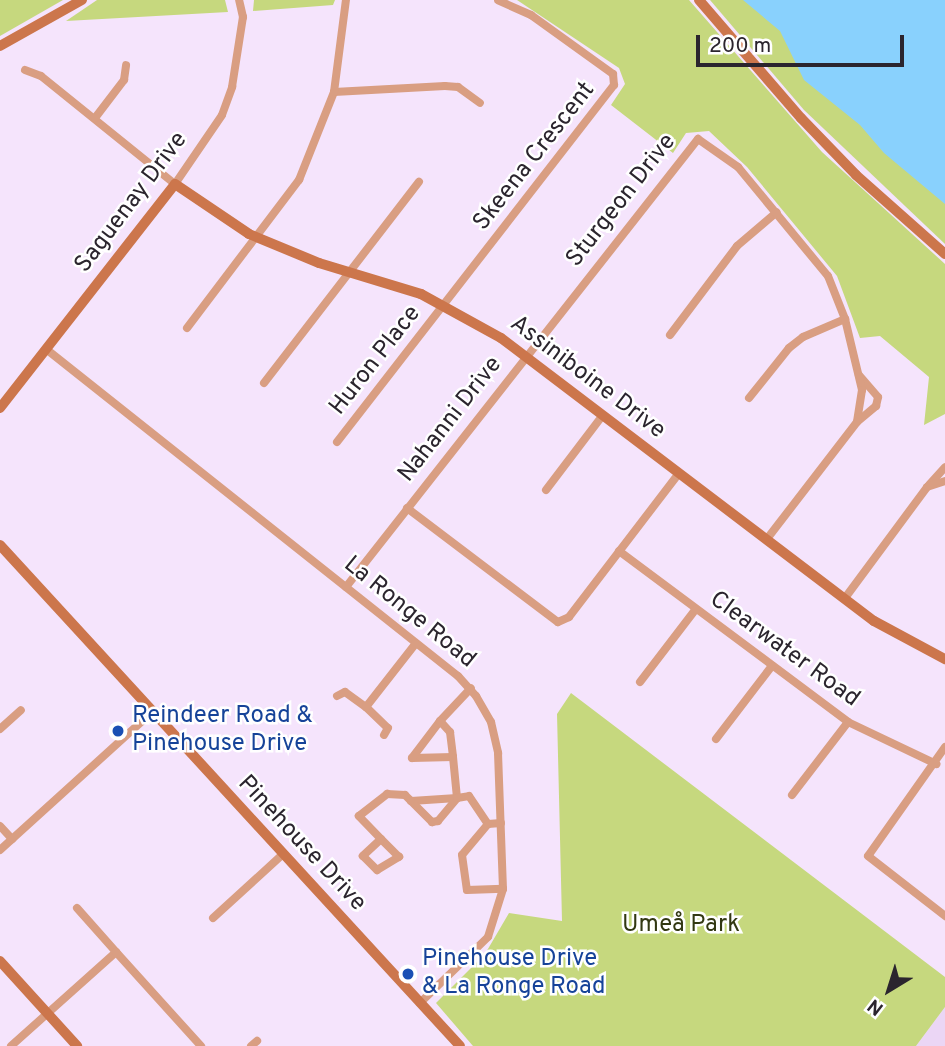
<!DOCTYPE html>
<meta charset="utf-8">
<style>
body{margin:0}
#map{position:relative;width:945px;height:1046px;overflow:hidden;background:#f5e4fc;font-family:Overpass,sans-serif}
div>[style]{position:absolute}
.built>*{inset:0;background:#ebd6f5}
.green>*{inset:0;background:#c6d87e}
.water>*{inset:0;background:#89d1fd}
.street>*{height:8px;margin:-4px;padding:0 4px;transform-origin:4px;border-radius:4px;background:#d99e82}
.secondary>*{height:10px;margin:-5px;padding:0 5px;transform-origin:5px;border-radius:5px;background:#cc764c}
.dots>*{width:19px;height:19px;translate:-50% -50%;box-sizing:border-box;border:4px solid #fff;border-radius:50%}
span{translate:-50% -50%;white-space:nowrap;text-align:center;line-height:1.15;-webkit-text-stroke:5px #fff;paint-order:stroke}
.street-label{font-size:24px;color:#2b252e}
.transit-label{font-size:24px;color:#164399}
.left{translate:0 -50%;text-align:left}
.park-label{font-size:24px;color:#323812}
.north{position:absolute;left:854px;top:955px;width:70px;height:70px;-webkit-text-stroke:5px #fff;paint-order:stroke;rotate:218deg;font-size:19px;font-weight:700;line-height:28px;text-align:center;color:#2b252e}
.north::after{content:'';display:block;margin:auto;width:24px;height:32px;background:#2b252e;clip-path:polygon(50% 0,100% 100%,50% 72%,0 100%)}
.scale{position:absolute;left:696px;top:35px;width:208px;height:32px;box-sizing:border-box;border:4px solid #2b252e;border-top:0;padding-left:9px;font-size:21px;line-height:24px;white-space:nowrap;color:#2b252e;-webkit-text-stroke:5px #fff;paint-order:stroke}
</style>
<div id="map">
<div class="built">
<div style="clip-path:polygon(945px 1007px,945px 1046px,916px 1046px)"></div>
</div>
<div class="green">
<div style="clip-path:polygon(0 0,63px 0,0 36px)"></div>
<div style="clip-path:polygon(97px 0,225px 0,228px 12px,66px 21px)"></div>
<div style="clip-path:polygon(254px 0,335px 0,333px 5px,253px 11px)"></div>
<div style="clip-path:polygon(517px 0,689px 0,822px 152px,945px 264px,945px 414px,924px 425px,929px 377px,880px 336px,860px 338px,837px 276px,747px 167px,709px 131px,686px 133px,673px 153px,611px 105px,625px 84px,619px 68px)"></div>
<div style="clip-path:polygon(710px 0,752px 0,945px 198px,945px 244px,804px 110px)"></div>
<div style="clip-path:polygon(571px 693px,945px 977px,945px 1007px,916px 1046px,473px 1046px,436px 1003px,485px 954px,509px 913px,562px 921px,557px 714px)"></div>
</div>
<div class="water">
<div style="clip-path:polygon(743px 0,945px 0,945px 204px,884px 153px,860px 125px,804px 80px,780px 31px)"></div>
</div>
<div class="street">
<div style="left:25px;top:70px;width:17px;rotate:21deg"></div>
<div style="left:41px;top:76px;width:172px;rotate:38.9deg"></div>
<div style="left:175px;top:184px;width:83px;rotate:-55.7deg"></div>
<div style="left:222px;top:115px;width:30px;rotate:-70deg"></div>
<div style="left:232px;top:87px;width:71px;rotate:-81.1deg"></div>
<div style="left:243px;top:17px;width:17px;rotate:-103deg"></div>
<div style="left:334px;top:92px;width:111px;rotate:-3.1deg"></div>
<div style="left:445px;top:86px;width:13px;rotate:4deg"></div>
<div style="left:458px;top:87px;width:27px;rotate:36deg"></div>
<div style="left:95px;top:118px;width:48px;rotate:-52.7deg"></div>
<div style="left:124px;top:80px;width:15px;rotate:-82deg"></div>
<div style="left:187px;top:328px;width:186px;rotate:-52.9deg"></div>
<div style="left:299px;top:180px;width:95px;rotate:-68.3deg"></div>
<div style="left:334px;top:92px;width:93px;rotate:-82.6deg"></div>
<div style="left:670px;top:335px;width:111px;rotate:-53deg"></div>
<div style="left:737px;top:246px;width:52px;rotate:-40.4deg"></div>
<div style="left:46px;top:349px;width:526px;rotate:38.44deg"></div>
<div style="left:458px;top:676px;width:27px;rotate:48deg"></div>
<div style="left:476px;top:696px;width:30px;rotate:60deg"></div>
<div style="left:491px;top:722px;width:32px;rotate:77deg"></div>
<div style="left:498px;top:753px;width:136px;rotate:87.9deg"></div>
<div style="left:503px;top:889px;width:50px;rotate:107.4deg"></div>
<div style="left:488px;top:937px;width:95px;rotate:135.9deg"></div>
<div style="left:264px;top:383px;width:254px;rotate:-52.4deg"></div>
<div style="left:749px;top:398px;width:64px;rotate:-51.3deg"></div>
<div style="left:789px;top:348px;width:18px;rotate:-38deg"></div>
<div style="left:803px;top:337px;width:46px;rotate:-23.2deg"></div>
<div style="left:857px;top:422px;width:25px;rotate:-40deg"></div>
<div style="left:876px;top:406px;width:9px;rotate:-77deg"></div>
<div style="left:878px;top:397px;width:29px;rotate:-131deg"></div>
<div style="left:337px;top:442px;width:452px;rotate:-52.2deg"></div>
<div style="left:614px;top:85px;width:11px;rotate:-95deg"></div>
<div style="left:613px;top:74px;width:101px;rotate:-144.3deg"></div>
<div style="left:531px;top:15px;width:36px;rotate:-156deg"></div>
<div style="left:929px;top:485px;width:24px;rotate:-48deg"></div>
<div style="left:546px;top:490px;width:94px;rotate:-52.8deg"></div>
<div style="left:407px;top:508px;width:189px;rotate:37.1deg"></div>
<div style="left:558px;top:622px;width:12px;rotate:-24deg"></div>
<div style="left:569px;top:617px;width:181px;rotate:-52.6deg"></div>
<div style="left:619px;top:551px;width:286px;rotate:36.7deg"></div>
<div style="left:848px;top:722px;width:98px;rotate:25.5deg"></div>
<div style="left:346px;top:587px;width:570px;rotate:-51.84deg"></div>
<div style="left:698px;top:139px;width:49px;rotate:35deg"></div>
<div style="left:738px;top:167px;width:141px;rotate:50.5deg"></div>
<div style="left:828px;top:276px;width:46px;rotate:68.4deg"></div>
<div style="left:845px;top:319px;width:73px;rotate:76.5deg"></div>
<div style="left:862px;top:390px;width:32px;rotate:99deg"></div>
<div style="left:857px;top:422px;width:148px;rotate:127.6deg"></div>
<div style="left:845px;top:598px;width:138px;rotate:-53.5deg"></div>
<div style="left:927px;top:487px;width:19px;rotate:-18deg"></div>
<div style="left:640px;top:682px;width:91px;rotate:-52.6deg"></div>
<div style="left:337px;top:696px;width:9px;rotate:-27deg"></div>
<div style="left:345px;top:692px;width:26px;rotate:36deg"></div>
<div style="left:366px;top:707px;width:30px;rotate:44deg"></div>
<div style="left:388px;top:728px;width:8px;rotate:120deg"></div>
<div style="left:366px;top:707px;width:81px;rotate:-52deg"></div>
<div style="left:440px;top:721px;width:45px;rotate:-46.8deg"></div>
<div style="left:0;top:729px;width:28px;rotate:-42deg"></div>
<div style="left:716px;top:739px;width:91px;rotate:-52.6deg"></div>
<div style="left:945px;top:747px;width:133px;rotate:125.2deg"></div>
<div style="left:868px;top:856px;width:98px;rotate:37.9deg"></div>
<div style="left:453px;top:757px;width:41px;rotate:178.6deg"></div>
<div style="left:412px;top:758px;width:46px;rotate:-52.9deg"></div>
<div style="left:440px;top:721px;width:15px;rotate:48deg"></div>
<div style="left:450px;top:732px;width:25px;rotate:83deg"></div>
<div style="left:453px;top:757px;width:41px;rotate:84.4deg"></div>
<div style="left:457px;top:798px;width:46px;rotate:176.3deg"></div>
<div style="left:411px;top:801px;width:30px;rotate:45deg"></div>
<div style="left:432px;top:822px;width:6px;rotate:-9deg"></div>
<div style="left:438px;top:821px;width:30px;rotate:-50deg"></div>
<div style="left:457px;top:798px;width:12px;rotate:-9deg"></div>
<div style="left:469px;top:796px;width:34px;rotate:56deg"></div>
<div style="left:792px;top:795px;width:92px;rotate:-52.5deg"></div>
<div style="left:501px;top:823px;width:13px;rotate:176deg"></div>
<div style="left:488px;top:824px;width:40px;rotate:130deg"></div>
<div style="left:462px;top:855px;width:35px;rotate:82deg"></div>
<div style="left:467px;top:890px;width:36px;rotate:-2deg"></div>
<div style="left:0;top:826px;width:18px;rotate:47deg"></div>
<div style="left:381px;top:839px;width:25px;rotate:137deg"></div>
<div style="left:363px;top:856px;width:20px;rotate:45deg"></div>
<div style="left:377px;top:870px;width:26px;rotate:-31deg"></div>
<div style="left:399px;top:857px;width:25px;rotate:-135deg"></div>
<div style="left:381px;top:839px;width:32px;rotate:-134deg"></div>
<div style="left:359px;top:816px;width:36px;rotate:-38deg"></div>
<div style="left:387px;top:794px;width:18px;rotate:3deg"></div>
<div style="left:405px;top:795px;width:8px;rotate:45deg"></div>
<div style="left:0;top:850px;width:205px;rotate:-42.2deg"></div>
<div style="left:77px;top:908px;width:59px;rotate:48.4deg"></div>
<div style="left:213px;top:918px;width:93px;rotate:-42.4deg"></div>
<div style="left:11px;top:1046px;width:141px;rotate:-41.8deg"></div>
<div style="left:116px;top:952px;width:127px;rotate:47.9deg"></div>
<div style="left:251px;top:1046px;width:8px;rotate:-40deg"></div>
</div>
<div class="secondary">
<div style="left:699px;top:0;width:156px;rotate:49.2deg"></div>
<div style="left:801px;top:118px;width:79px;rotate:46deg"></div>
<div style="left:856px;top:175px;width:119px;rotate:41.6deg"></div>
<div style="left:0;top:46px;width:94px;rotate:-29.3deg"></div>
<div style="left:0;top:408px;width:284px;rotate:-52deg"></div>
<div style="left:175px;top:184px;width:89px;rotate:34deg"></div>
<div style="left:249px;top:234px;width:76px;rotate:22.5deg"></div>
<div style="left:319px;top:263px;width:107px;rotate:16.9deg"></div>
<div style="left:421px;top:294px;width:91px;rotate:28.8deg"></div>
<div style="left:501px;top:338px;width:468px;rotate:37.2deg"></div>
<div style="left:874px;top:621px;width:81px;rotate:28.2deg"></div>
<div style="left:0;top:545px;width:680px;rotate:47.44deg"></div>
<div style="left:0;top:961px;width:115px;rotate:47.8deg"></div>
</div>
<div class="dots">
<div style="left:118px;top:731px;background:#1a4fb4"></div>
<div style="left:408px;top:974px;background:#1a4fb4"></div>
</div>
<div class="street-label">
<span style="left:535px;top:157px;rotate:-52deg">Skeena Crescent</span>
<span style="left:622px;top:201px;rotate:-52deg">Sturgeon Drive</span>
<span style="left:132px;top:203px;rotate:-53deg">Saguenay Drive</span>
<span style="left:376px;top:361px;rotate:-52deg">Huron Place</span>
<span style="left:587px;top:378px;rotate:37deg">Assiniboine Drive</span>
<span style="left:451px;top:420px;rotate:-52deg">Nahanni Drive</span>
<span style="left:409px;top:613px;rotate:39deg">La Ronge Road</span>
<span style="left:784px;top:650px;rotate:36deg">Clearwater Road</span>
<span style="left:301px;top:844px;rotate:47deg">Pinehouse Drive</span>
</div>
<div class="transit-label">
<span class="left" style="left:132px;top:731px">Reindeer Road &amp;<br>Pinehouse Drive</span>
<span class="left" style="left:422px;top:974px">Pinehouse Drive<br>&amp; La Ronge Road</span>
</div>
<div class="park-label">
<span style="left:681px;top:926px">Umeå Park</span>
</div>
<div class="north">N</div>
<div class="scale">200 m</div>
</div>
